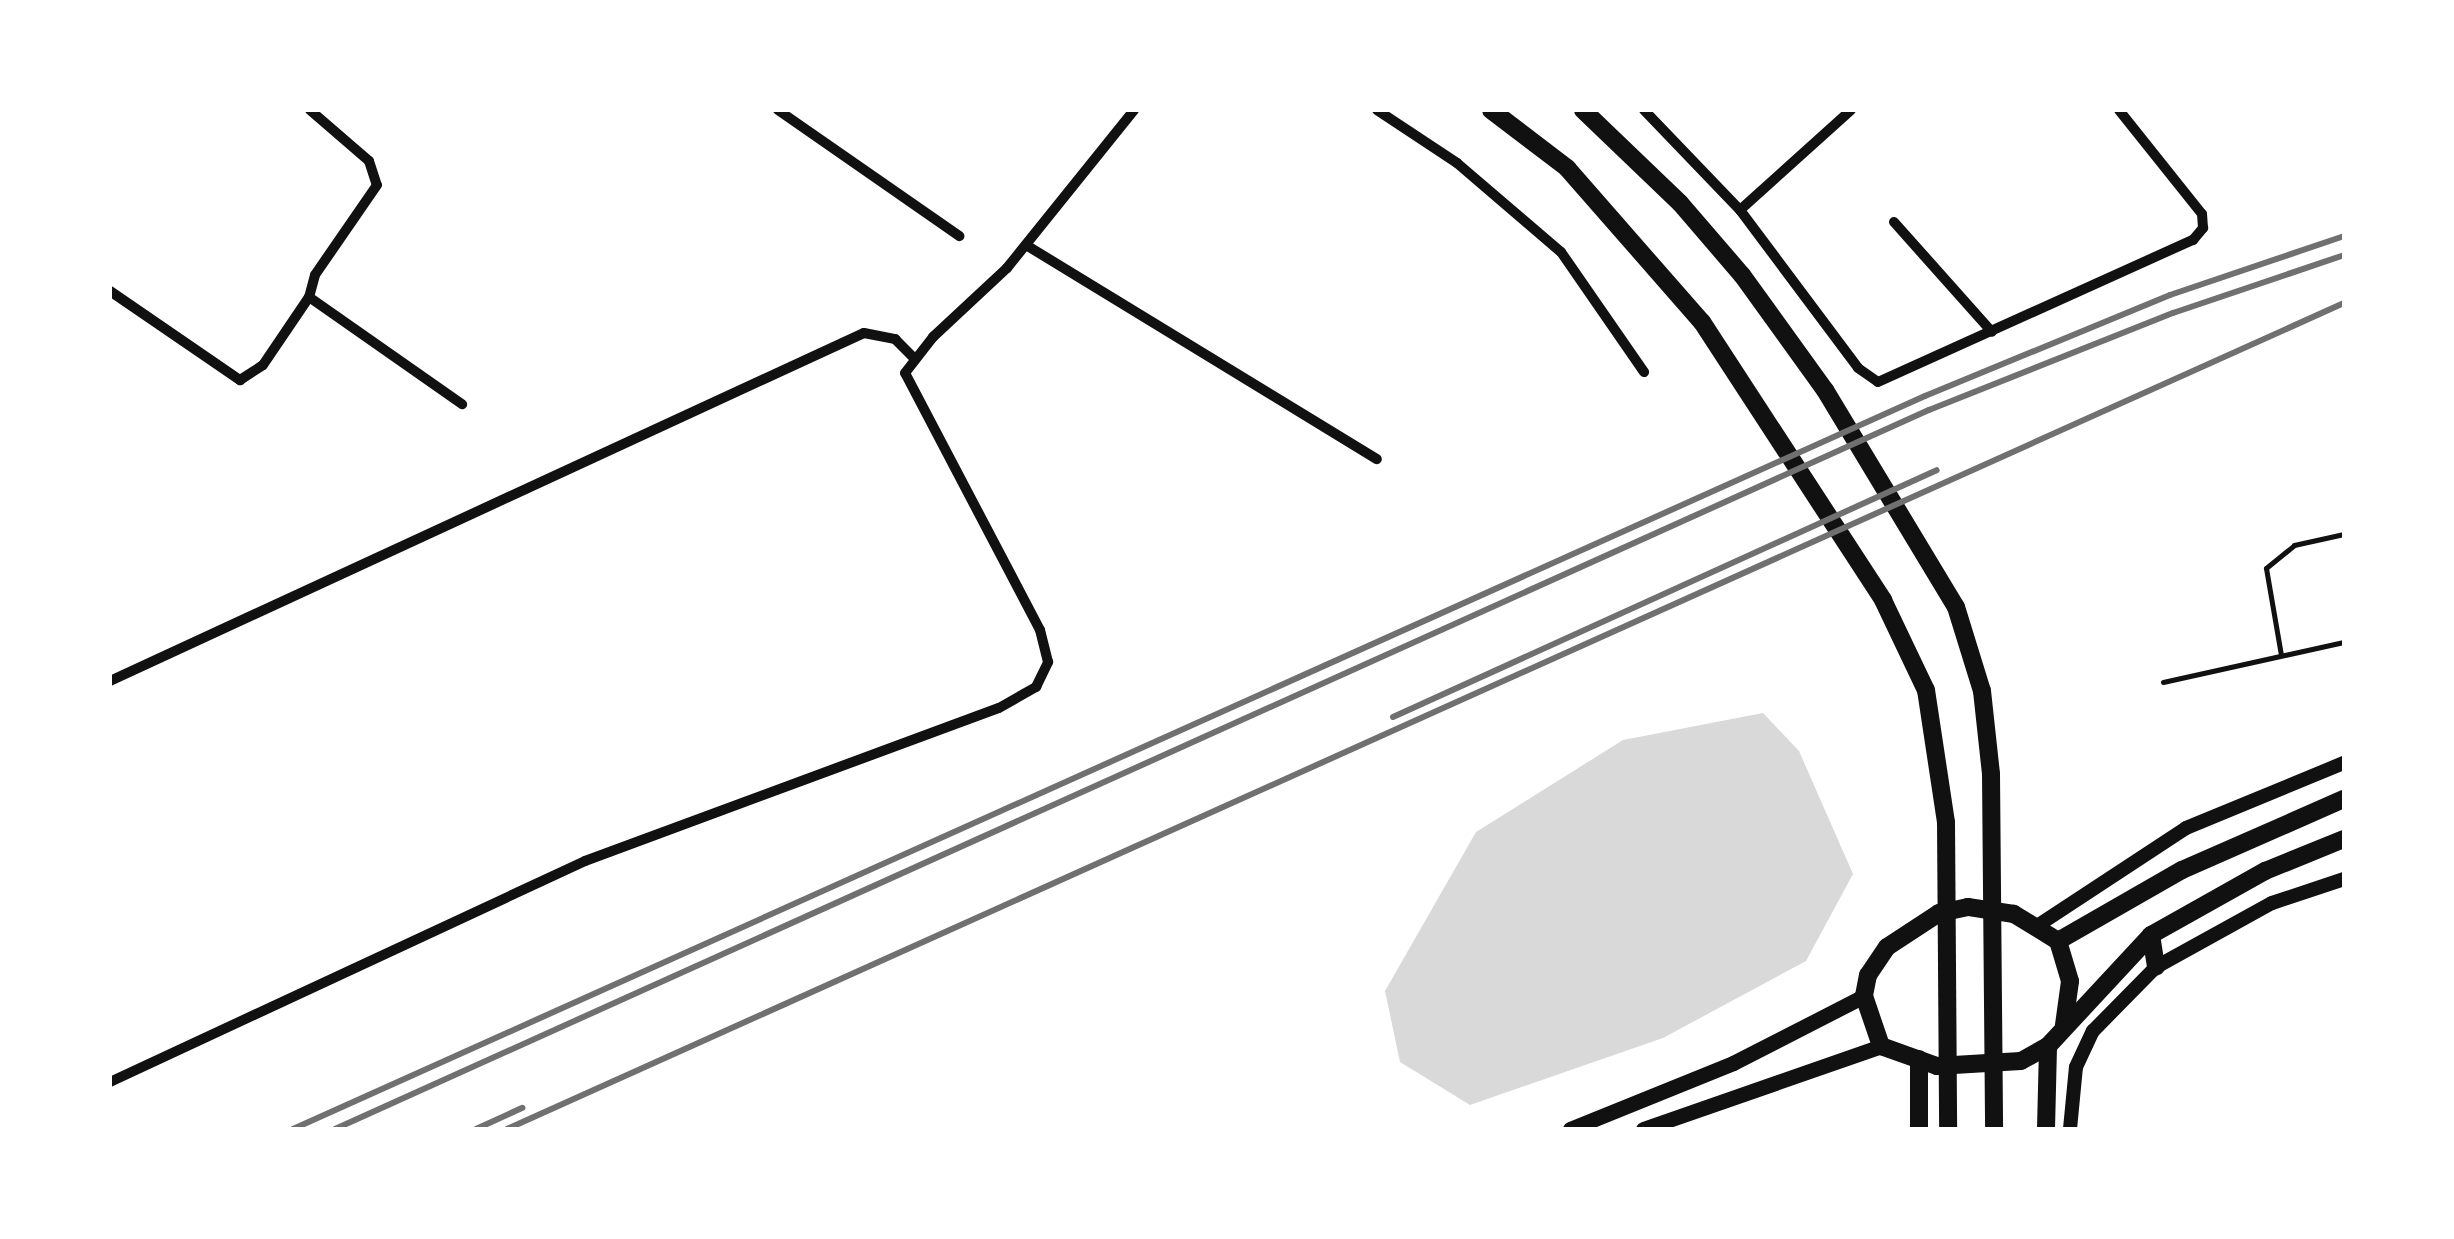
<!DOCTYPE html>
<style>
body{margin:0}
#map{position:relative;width:2454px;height:1239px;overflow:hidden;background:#fff;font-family:"Golos Text",sans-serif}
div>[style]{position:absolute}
.water>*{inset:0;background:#d9d9d9}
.service>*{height:5px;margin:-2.5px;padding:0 2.5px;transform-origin:2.5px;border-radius:2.5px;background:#111}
.minor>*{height:10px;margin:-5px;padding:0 5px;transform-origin:5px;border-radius:5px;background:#111}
.tertiary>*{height:14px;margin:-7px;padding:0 7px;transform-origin:7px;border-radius:7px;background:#111}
.secondary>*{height:15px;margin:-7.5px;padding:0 7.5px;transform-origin:7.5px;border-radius:7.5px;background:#111}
.trunk>*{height:18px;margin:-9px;padding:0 9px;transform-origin:9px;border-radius:9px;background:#111}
.rail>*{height:6px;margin:-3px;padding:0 3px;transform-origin:3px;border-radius:3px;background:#707070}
span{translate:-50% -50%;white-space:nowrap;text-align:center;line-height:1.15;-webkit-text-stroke:10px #fff;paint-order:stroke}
.frame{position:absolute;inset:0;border:112px solid #fff;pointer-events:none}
</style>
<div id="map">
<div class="water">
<div style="clip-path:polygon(1763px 713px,1799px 751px,1853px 874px,1806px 961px,1663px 1038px,1470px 1105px,1400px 1062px,1385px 991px,1476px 832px,1623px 740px)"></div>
</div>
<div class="service">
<div style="left:2281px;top:655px;width:88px;rotate:-99.8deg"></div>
<div style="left:2266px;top:568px;width:36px;rotate:-39deg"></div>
<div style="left:2294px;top:545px;width:51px;rotate:-12.4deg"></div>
<div style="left:2163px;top:682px;width:185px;rotate:-12.5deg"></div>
</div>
<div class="minor">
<div style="left:310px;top:110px;width:78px;rotate:40.8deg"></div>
<div style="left:369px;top:161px;width:25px;rotate:72deg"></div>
<div style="left:377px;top:185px;width:109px;rotate:124.6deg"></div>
<div style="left:315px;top:275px;width:23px;rotate:105deg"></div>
<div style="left:309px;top:297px;width:187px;rotate:35deg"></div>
<div style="left:778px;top:110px;width:221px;rotate:34.8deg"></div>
<div style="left:1377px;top:110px;width:96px;rotate:33.5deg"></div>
<div style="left:1457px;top:163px;width:137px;rotate:40.6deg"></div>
<div style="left:1561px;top:252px;width:146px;rotate:55.3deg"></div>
<div style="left:1644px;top:110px;width:139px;rotate:46.2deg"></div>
<div style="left:1740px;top:210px;width:197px;rotate:53.2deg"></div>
<div style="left:1858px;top:368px;width:24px;rotate:35deg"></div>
<div style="left:1878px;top:382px;width:346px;rotate:-24.3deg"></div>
<div style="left:2193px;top:240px;width:16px;rotate:-50deg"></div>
<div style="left:2203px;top:228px;width:14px;rotate:-94deg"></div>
<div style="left:2202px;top:214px;width:133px;rotate:-128.6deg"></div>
<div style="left:1740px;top:210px;width:149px;rotate:-42deg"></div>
<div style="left:1894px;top:222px;width:147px;rotate:48.3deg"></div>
<div style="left:1026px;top:245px;width:411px;rotate:31.4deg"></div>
<div style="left:110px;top:291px;width:158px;rotate:34.4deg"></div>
<div style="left:240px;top:380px;width:27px;rotate:-33deg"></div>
<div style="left:263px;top:365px;width:82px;rotate:-55.9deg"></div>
<div style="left:110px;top:681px;width:830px;rotate:-24.78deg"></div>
<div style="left:864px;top:333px;width:32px;rotate:11deg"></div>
<div style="left:895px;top:339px;width:25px;rotate:45deg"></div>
<div style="left:110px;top:1082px;width:524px;rotate:-24.95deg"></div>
<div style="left:585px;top:861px;width:441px;rotate:-20.3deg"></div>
<div style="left:999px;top:708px;width:43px;rotate:-29.6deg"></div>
<div style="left:1036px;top:687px;width:28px;rotate:-64deg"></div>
<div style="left:1048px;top:662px;width:33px;rotate:-104deg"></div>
<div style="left:1040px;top:630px;width:290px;rotate:-117.7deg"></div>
<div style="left:905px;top:373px;width:46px;rotate:-52.1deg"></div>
<div style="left:933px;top:337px;width:101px;rotate:-43deg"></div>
<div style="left:1007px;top:268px;width:203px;rotate:-51.2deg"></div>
</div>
<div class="tertiary">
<div style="left:2037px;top:926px;width:178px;rotate:-33.3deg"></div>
<div style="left:2186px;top:828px;width:171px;rotate:-22.4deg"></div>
<div style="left:2070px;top:1129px;width:62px;rotate:-84.5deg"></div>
<div style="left:2076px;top:1067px;width:40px;rotate:-65deg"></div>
<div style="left:2093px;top:1031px;width:90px;rotate:-45.5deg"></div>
<div style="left:2156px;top:967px;width:132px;rotate:-28.9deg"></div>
<div style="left:2272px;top:903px;width:76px;rotate:-18.4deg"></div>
</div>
<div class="secondary">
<div style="left:1570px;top:1129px;width:176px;rotate:-22deg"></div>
<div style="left:1733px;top:1063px;width:147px;rotate:-27.1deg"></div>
<div style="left:1643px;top:1129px;width:252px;rotate:-19.2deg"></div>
</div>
<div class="trunk">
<div style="left:1491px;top:110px;width:96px;rotate:37.3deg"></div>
<div style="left:1567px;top:168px;width:205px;rotate:48.8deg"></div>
<div style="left:1702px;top:322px;width:332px;rotate:56.9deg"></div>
<div style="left:1883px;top:600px;width:100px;rotate:64.5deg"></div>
<div style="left:1926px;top:690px;width:134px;rotate:81.4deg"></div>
<div style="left:1946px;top:822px;width:307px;rotate:89.6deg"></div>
<div style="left:1583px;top:110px;width:134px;rotate:43.8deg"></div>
<div style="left:1680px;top:203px;width:95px;rotate:49.3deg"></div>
<div style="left:1742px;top:275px;width:142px;rotate:54.2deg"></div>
<div style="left:1825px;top:390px;width:253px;rotate:58.9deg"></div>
<div style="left:1956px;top:607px;width:88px;rotate:72.8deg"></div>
<div style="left:1982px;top:691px;width:83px;rotate:83.8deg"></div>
<div style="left:1991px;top:774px;width:355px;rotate:89.5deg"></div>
<div style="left:2151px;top:935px;width:32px;rotate:81deg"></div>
<div style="left:2058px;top:941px;width:143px;rotate:-29.8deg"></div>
<div style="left:2182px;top:870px;width:177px;rotate:-23.7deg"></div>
<div style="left:2064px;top:1025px;width:44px;rotate:-82.2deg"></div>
<div style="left:2070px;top:981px;width:42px;rotate:-106.7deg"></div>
<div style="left:2058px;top:941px;width:52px;rotate:-148.5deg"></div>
<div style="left:2014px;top:914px;width:47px;rotate:-171.3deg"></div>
<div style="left:1968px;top:907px;width:30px;rotate:168deg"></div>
<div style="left:1939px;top:913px;width:62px;rotate:146.8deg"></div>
<div style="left:1887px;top:947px;width:34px;rotate:124deg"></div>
<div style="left:1868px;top:975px;width:21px;rotate:101deg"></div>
<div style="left:1864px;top:996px;width:53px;rotate:71.2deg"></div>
<div style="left:1881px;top:1046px;width:59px;rotate:19.7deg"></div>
<div style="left:1937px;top:1066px;width:84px;rotate:-3.4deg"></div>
<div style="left:2021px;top:1061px;width:31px;rotate:-29deg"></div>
<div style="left:2048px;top:1046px;width:151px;rotate:-47.1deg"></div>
<div style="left:2151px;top:935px;width:131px;rotate:-29.3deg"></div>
<div style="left:2265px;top:871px;width:85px;rotate:-22.1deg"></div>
<div style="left:1919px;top:1129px;width:70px;rotate:-90deg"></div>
<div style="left:2046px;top:1129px;width:83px;rotate:-88.6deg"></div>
</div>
<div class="rail">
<div style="left:1393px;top:717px;width:597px;rotate:-24.42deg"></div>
<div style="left:293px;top:1129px;width:1789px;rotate:-24.19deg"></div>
<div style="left:1925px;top:396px;width:265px;rotate:-22.4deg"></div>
<div style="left:2170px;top:295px;width:184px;rotate:-18.7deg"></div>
<div style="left:335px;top:1129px;width:1749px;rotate:-24.28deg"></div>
<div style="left:1929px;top:410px;width:263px;rotate:-21.7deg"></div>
<div style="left:2173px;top:313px;width:181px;rotate:-18.7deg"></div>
<div style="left:476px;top:1129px;width:51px;rotate:-24.5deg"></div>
<div style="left:507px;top:1129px;width:2014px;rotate:-24.21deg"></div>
</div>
<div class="frame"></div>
</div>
